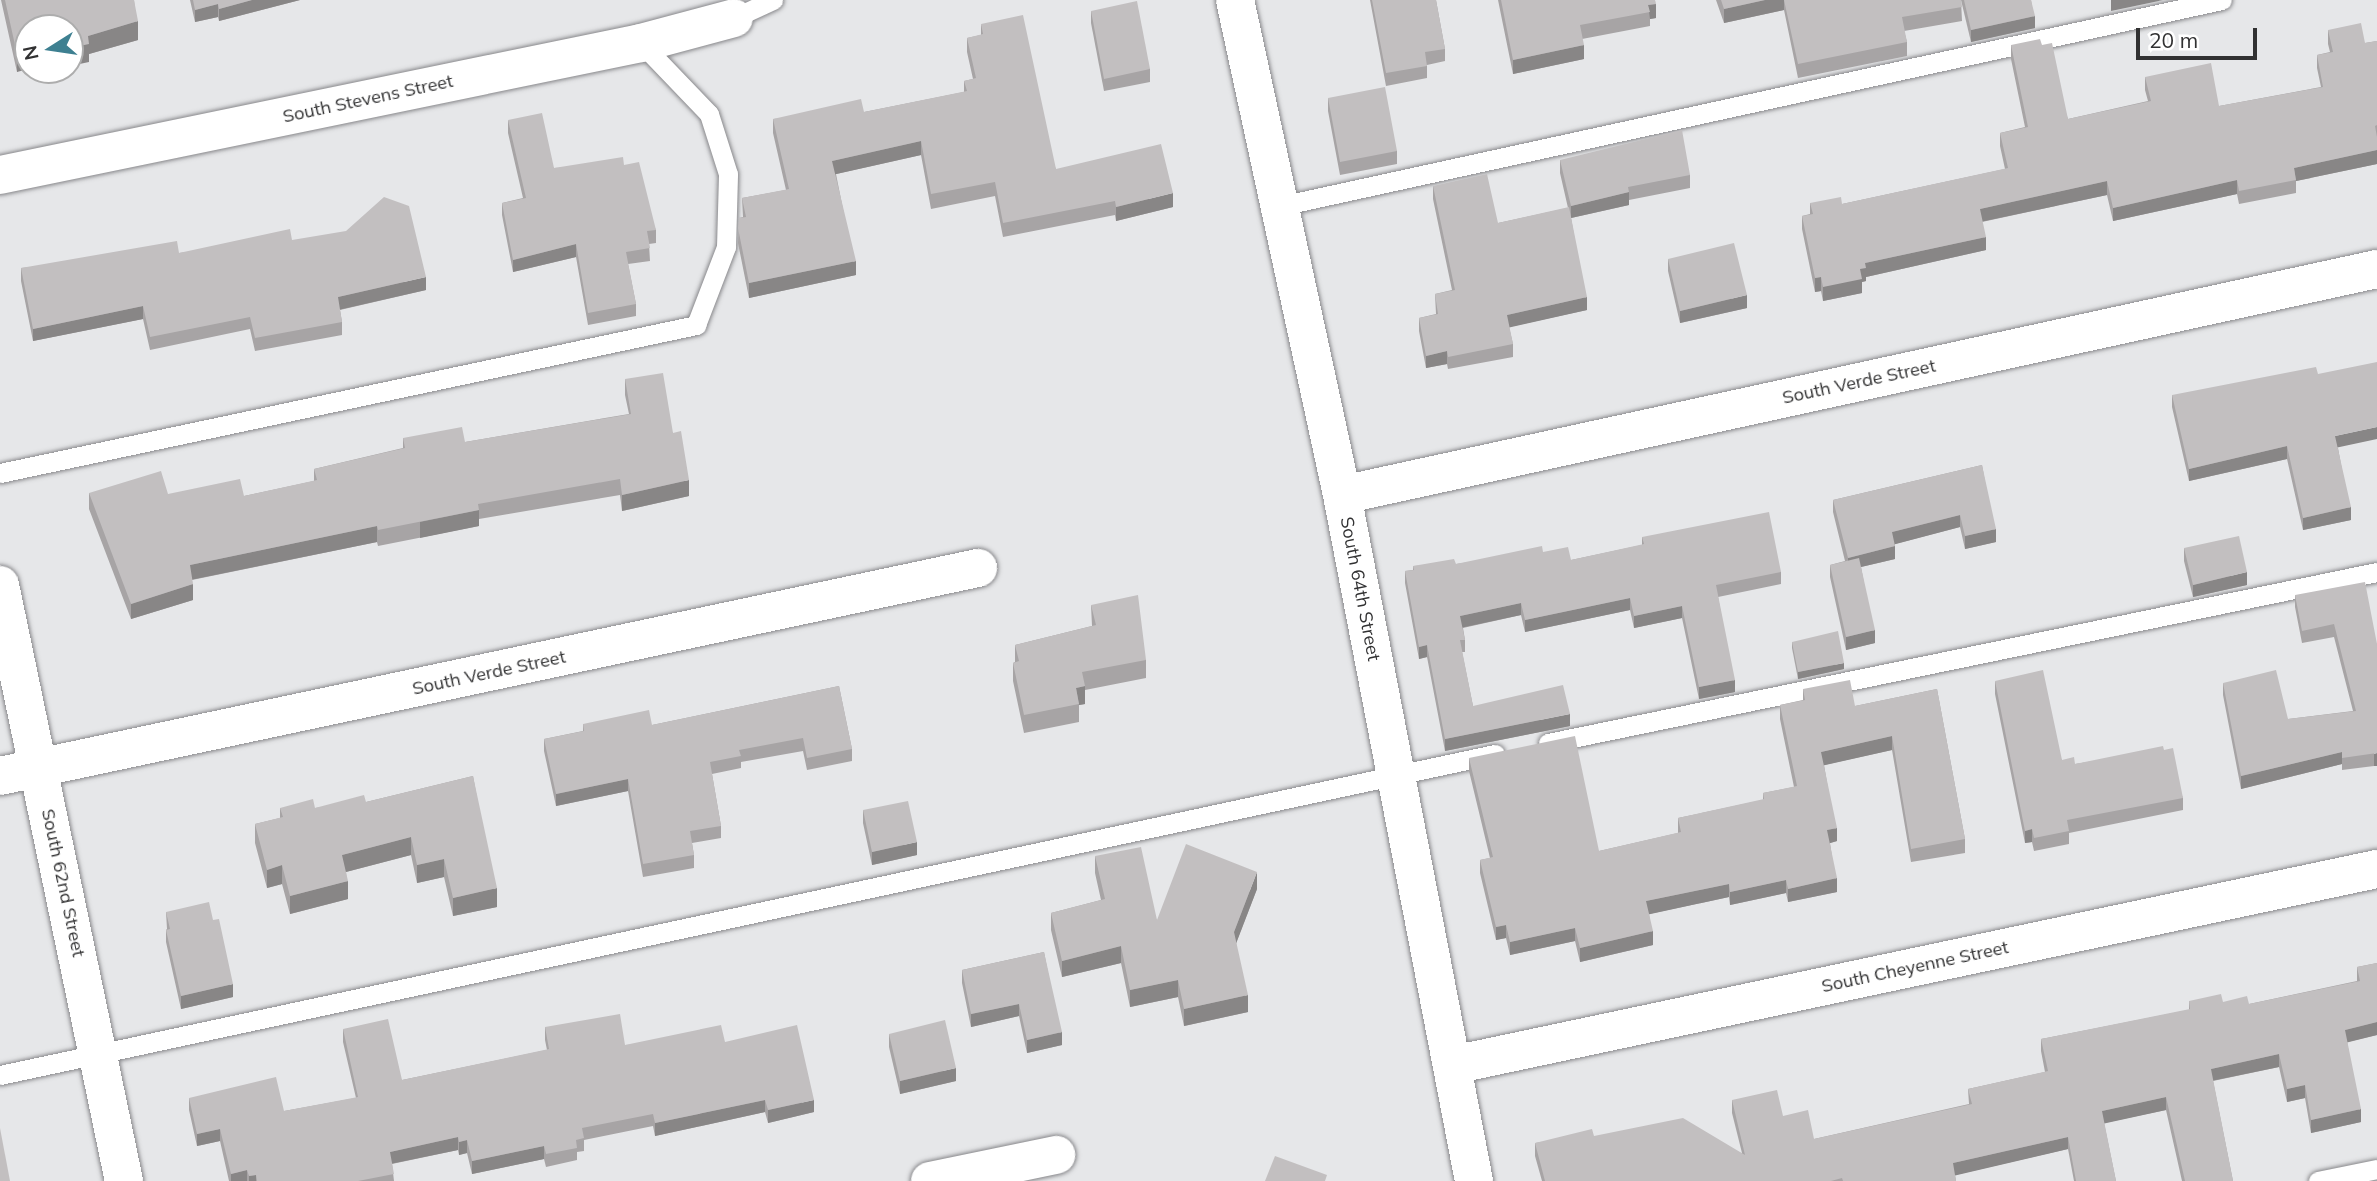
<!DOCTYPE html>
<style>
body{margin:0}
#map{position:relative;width:2377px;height:1181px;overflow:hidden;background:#e6e7e9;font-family:Mulish,sans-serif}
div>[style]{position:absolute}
.roads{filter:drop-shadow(0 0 2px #88888b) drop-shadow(0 0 2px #88888b)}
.lane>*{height:19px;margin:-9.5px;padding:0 9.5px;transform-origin:9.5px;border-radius:9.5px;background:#fff}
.street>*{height:38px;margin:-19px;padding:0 19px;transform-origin:19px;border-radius:19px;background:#fff}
.wall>*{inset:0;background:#a7a4a5}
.shaded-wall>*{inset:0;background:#888686}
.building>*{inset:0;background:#c2bfc0}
span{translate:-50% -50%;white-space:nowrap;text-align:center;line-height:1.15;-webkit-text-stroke:7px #fff;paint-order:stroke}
.street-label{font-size:18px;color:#313132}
.north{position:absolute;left:14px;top:14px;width:70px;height:70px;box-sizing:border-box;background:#fff;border:2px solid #adadad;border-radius:50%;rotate:258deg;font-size:19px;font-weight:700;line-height:28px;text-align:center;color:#313132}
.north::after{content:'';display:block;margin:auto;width:24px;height:32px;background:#3e8091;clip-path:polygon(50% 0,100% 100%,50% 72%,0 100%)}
.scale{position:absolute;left:2136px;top:28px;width:121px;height:32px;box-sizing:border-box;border:4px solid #313132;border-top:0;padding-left:9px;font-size:21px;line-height:24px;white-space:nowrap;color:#313132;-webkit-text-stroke:5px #fff;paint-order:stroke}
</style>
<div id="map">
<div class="roads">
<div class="lane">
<div style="left:734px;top:18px;width:43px;rotate:-24.8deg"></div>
<div style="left:1280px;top:206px;width:964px;rotate:-12.34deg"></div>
<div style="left:0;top:473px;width:712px;rotate:-12deg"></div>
<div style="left:696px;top:325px;width:84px;rotate:-69deg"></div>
<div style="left:726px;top:247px;width:73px;rotate:-88.4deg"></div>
<div style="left:728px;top:174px;width:63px;rotate:-107.6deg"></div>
<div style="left:709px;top:114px;width:98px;rotate:-133.8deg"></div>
<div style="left:1548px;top:743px;width:846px;rotate:-11.66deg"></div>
<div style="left:0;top:1075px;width:1529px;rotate:-12.12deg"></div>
<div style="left:2318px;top:1181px;width:60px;rotate:-11.5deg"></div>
</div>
<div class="street">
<div style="left:1235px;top:0;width:506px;rotate:77.8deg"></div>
<div style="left:1342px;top:495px;width:699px;rotate:79.11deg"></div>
<div style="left:0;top:175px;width:654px;rotate:-11.64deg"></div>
<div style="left:641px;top:43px;width:96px;rotate:-15deg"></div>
<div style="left:1342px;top:495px;width:1059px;rotate:-12.32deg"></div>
<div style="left:0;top:585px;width:609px;rotate:78.25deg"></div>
<div style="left:0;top:776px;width:1000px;rotate:-12.01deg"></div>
<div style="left:1453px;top:1065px;width:945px;rotate:-11.98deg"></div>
<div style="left:930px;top:1181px;width:129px;rotate:-11.7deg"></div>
</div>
</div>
<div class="wall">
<div style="clip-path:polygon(1px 0,134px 0,138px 40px,89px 54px,89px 62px,70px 28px,17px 72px)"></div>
<div style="clip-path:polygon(190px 0,300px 0,219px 21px,218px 17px,195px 22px)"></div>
<div style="clip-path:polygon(1370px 0,1436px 0,1445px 49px,1445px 61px,1427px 65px,1427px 78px,1386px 86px)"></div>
<div style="clip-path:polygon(1498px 0,1655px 0,1656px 18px,1650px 19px,1650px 26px,1582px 39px,1584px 59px,1513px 74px)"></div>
<div style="clip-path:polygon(1716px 0,1961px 0,1962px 21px,1904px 31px,1907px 42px,1907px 56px,1798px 78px,1784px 10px,1724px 23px)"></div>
<div style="clip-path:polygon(1961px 0,2031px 0,2035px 28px,1971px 42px)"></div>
<div style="clip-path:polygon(1091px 11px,1150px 69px,1150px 82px,1104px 91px,1091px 23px)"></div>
<div style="clip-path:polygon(981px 24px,1056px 169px,1173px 207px,1116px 221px,1115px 215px,1003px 237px,995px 196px,931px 209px,921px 155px,836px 174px,856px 275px,749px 298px,738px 243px,739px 218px,743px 217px,742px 198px,786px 190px,773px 133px,773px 119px,864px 112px,964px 92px,964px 81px,973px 79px,967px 52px,967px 38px,981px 35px)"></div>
<div style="clip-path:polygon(2328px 30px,2365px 43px,2377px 41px,2377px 164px,2296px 181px,2296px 193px,2239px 204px,2237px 194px,2113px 221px,2107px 195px,1982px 222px,1986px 250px,1866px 277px,1866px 281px,1862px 282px,1862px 293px,1823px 301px,1821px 291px,1815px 292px,1802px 229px,1802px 216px,1810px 214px,1810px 203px,1842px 204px,2005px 169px,2000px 146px,2000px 133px,2025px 127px,2011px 59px,2011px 45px,2042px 45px,2068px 119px,2148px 101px,2145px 90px,2145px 77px,2219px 106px,2321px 87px,2317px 68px,2317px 55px,2330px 52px,2328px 44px)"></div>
<div style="clip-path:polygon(1328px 98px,1397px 151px,1397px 164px,1340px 175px,1328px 111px)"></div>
<div style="clip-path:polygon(508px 120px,554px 168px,624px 165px,656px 230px,656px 243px,649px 244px,650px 261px,628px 264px,636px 304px,636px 316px,588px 325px,576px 257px,513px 272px,502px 215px,502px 203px,523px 198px,508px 133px)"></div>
<div style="clip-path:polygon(1560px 160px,1690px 175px,1690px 188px,1629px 200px,1629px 205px,1571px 218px,1587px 310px,1509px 327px,1513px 344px,1513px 357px,1448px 369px,1447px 364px,1426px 368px,1419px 331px,1419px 318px,1436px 314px,1435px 294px,1452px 290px,1433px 199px,1433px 186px,1498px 223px,1568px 208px,1560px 173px)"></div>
<div style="clip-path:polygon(292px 240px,426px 290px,340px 310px,342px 322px,342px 335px,255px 351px,250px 329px,150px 350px,143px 319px,33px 341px,21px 281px,21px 268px,179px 253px)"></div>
<div style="clip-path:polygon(1668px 259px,1747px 308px,1680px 323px,1668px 271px)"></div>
<div style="clip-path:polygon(625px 379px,673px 433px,689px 496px,622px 511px,620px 495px,479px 519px,479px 526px,378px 546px,377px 542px,192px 580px,193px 600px,131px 619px,89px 509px,89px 493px,244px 496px,314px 481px,314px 469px,403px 448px,403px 438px,465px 442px,629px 414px,625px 395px)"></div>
<div style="clip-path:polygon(2172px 395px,2338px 448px,2351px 520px,2303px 530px,2287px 459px,2189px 481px,2172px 407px)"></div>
<div style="clip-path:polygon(1982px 465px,1996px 542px,1965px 549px,1960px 527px,1895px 544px,1895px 559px,1861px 567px,1875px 643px,1846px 650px,1830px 577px,1830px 565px,1845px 561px,1833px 512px,1833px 500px)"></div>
<div style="clip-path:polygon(1642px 537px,1781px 572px,1781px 584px,1718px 597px,1735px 692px,1699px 699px,1682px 618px,1634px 628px,1630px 610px,1525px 632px,1521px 615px,1463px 628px,1465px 640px,1465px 652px,1462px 652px,1473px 706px,1570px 726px,1445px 751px,1427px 657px,1419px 659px,1405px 583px,1405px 571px,1413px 570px,1413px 566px,1456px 564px,1543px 552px,1571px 560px,1642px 545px)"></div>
<div style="clip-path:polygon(2184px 548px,2247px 585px,2193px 597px,2184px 561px)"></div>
<div style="clip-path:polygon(2295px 595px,2377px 644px,2374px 766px,2342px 770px,2342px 764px,2241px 789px,2223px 695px,2223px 683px,2288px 719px,2353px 711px,2334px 637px,2302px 643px,2295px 607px)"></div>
<div style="clip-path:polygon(1091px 605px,1146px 660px,1146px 678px,1085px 690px,1085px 704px,1079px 705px,1079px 722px,1024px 733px,1013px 681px,1013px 663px,1015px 662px,1015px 645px,1092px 626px)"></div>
<div style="clip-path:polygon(1792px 642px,1844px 669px,1798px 679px,1792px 648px)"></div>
<div style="clip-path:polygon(1995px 681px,2062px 760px,2075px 764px,2164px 750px,2183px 798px,2183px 810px,2069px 833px,2069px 844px,2034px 851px,2032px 842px,2025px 843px,1995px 694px)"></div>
<div style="clip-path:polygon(839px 686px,852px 749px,852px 761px,807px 770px,803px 751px,741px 762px,741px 768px,712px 774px,721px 826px,721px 838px,692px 843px,694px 855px,694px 868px,643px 877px,628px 791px,556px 806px,544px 751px,544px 739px,583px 731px,583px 724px,652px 725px)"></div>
<div style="clip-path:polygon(1803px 689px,1855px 706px,1937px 689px,1965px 839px,1965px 853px,1911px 862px,1892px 750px,1824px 765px,1837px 841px,1830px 843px,1837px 892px,1788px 902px,1786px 893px,1730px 905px,1729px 897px,1649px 914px,1653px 945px,1580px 962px,1575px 941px,1510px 955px,1506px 938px,1496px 940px,1480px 873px,1480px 860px,1490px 858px,1469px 771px,1469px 758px,1599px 851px,1678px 833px,1678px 818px,1763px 800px,1763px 793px,1794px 787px,1780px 719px,1780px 705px,1803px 700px)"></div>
<div style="clip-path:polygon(473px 776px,497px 907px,453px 916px,444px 877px,417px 883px,411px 855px,346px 872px,348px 899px,290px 914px,282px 884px,267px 888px,255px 843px,255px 824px,280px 818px,280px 808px,315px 808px,366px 802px)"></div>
<div style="clip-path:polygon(863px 810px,917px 855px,872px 865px,863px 823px)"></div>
<div style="clip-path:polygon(1095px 856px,1157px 920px,1257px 889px,1236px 943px,1248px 1012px,1184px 1026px,1178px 997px,1130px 1007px,1121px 963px,1062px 977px,1051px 930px,1051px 913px,1101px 900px,1095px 873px)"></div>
<div style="clip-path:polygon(166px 912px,213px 920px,233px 997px,181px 1009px,166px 942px,166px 930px,167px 929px)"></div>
<div style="clip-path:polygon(1044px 952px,1062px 1045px,1027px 1053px,1019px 1016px,971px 1027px,962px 983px,962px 970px)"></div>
<div style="clip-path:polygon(2377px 963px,2377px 1035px,2347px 1042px,2361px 1122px,2311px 1133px,2305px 1098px,2287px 1102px,2279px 1067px,2213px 1081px,2233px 1181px,2182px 1181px,2166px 1110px,2104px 1123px,2116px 1181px,2074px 1181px,2068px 1149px,1955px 1175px,1956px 1181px,1542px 1181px,1535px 1156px,1535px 1143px,1594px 1136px,1742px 1153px,1732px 1113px,1732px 1100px,1783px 1116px,1814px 1139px,1969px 1104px,1968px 1089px,2045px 1072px,2041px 1051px,2041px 1039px,2189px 1010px,2189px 1001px,2223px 1002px,2249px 1004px,2357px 981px,2357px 967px)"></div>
<div style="clip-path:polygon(545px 1027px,625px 1045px,725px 1042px,814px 1112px,768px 1123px,765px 1112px,655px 1136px,653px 1126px,584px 1140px,584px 1151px,577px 1152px,577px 1160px,546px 1167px,544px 1159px,472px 1174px,467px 1153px,459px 1155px,458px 1150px,392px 1164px,394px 1181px,229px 1181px,220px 1141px,197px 1146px,189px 1110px,189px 1098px,284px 1111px,356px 1098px,343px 1042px,343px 1029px,402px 1080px,547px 1050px,545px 1040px)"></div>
<div style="clip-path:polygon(889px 1034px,956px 1081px,900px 1094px,889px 1047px)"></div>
</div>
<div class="shaded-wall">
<div style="clip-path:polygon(252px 0,300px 0,219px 21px,219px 9px)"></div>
<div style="clip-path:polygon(1765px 0,1784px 0,1784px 10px,1724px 23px,1724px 9px)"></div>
<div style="clip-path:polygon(2111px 0,2163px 0,2111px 11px)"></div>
<div style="clip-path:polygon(218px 4px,218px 17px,195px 22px,195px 10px)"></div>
<div style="clip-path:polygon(1656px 4px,1656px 18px,1650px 19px,1648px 5px)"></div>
<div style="clip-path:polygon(2035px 16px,2035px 28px,1971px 42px,1971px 30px)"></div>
<div style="clip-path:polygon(138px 21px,138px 40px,89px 54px,89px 62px,70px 66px,70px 48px,88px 36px)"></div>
<div style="clip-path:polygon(1584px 45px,1584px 59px,1513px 74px,1513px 60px)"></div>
<div style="clip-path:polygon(28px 51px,28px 69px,17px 72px,17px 54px)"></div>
<div style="clip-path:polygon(921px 141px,921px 155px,832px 175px,832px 161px)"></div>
<div style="clip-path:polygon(2377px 150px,2377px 164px,2296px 181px,2294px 168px)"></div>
<div style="clip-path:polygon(2237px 180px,2237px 194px,2113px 221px,2113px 208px)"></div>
<div style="clip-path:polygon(2107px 181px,2107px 195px,1980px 222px,1980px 209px)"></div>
<div style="clip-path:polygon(1629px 192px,1629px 205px,1571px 218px,1571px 206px)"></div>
<div style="clip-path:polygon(1173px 193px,1173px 207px,1116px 221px,1116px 207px)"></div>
<div style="clip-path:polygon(1986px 237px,1986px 250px,1866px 277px,1866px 281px,1862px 282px,1862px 293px,1823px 301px,1823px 287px,1860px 269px,1865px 263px)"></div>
<div style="clip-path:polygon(576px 244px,576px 257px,513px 272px,513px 260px)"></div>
<div style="clip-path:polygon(856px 261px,856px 275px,749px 298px,749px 283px)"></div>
<div style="clip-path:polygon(426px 277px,426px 290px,338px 310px,338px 297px)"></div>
<div style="clip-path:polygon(1821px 277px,1821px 291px,1815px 292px,1815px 278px)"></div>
<div style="clip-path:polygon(1747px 295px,1747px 308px,1680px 323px,1680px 311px)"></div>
<div style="clip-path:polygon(1587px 297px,1587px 310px,1507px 328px,1507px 315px)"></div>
<div style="clip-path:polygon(143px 306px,143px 319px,33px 341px,33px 329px)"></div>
<div style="clip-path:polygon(1447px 351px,1447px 364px,1426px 368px,1426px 356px)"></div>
<div style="clip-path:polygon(2377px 427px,2377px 439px,2335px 448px,2335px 436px)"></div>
<div style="clip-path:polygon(2287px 446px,2287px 459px,2189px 481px,2189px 469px)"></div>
<div style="clip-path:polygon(689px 480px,689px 496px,622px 511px,622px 495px)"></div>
<div style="clip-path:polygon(2351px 507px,2351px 520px,2303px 530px,2303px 518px)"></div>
<div style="clip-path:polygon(479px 510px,479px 526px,420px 538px,420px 522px)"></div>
<div style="clip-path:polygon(1960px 515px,1960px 527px,1892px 545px,1892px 532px)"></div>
<div style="clip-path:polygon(377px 526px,377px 542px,190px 580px,190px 565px)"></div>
<div style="clip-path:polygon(1996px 529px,1996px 542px,1965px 549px,1965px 536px)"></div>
<div style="clip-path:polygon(1895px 546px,1895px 559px,1848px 570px,1848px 558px)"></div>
<div style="clip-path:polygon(2247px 572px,2247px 585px,2193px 597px,2193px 585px)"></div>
<div style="clip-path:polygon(193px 584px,193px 600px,131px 619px,131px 604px)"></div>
<div style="clip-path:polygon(1630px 598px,1630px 610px,1525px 632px,1525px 620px)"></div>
<div style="clip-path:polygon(1521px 603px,1521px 615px,1460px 628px,1460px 616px)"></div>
<div style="clip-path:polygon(1682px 606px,1682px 618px,1634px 628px,1634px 616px)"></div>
<div style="clip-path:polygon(1875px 630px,1875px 643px,1846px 650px,1846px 637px)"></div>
<div style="clip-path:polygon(1427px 645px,1427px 657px,1419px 659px,1419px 647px)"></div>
<div style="clip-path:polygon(1844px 663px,1844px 669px,1798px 679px,1798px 672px)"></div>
<div style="clip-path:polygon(1735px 680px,1735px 692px,1699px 699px,1699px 687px)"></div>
<div style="clip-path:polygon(1085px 686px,1085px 704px,1079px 705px,1076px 688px)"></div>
<div style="clip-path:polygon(1570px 714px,1570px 726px,1445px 751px,1445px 739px)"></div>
<div style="clip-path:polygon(1892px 736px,1892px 750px,1821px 766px,1821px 752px)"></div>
<div style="clip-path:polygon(2342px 752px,2342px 764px,2241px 789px,2241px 776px)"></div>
<div style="clip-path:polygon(2377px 753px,2377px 766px,2374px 766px,2374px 754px)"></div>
<div style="clip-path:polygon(628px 779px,628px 791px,556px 806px,556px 794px)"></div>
<div style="clip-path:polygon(1837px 828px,1837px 841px,1827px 844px,1827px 830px)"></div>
<div style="clip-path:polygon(2032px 829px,2032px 842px,2025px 843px,2025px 831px)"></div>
<div style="clip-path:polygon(411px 837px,411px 855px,342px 873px,342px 855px)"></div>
<div style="clip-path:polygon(917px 842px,917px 855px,872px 865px,872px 852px)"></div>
<div style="clip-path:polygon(444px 859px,444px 877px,417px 883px,417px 865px)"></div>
<div style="clip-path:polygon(282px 865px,282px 884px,267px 888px,267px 870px)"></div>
<div style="clip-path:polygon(1257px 872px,1257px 889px,1234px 949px,1234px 932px)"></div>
<div style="clip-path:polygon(1837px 878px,1837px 892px,1788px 902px,1788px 889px)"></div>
<div style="clip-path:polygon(1786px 880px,1786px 893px,1730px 905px,1730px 892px)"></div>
<div style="clip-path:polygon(348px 881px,348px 899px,290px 914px,290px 896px)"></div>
<div style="clip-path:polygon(1729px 884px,1729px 897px,1646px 915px,1646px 901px)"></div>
<div style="clip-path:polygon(497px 888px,497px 907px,453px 916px,453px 898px)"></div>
<div style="clip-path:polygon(1506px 925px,1506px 938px,1496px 940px,1496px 927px)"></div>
<div style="clip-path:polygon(1575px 928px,1575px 941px,1510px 955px,1510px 942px)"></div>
<div style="clip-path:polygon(1653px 931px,1653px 945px,1580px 962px,1580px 948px)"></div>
<div style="clip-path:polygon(1121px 946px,1121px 963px,1062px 977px,1062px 961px)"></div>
<div style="clip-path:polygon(1178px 980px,1178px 997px,1130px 1007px,1130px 990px)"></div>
<div style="clip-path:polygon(233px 984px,233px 997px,181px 1009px,181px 996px)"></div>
<div style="clip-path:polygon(1248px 995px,1248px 1012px,1184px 1026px,1184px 1009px)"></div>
<div style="clip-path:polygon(1019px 1004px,1019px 1016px,971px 1027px,971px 1014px)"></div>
<div style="clip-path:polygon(2377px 1022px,2377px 1035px,2345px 1043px,2345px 1030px)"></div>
<div style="clip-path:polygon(1062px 1032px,1062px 1045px,1027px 1053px,1027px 1040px)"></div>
<div style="clip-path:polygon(2279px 1054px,2279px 1067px,2211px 1081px,2211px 1069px)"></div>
<div style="clip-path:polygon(956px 1068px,956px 1081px,900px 1094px,900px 1081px)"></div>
<div style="clip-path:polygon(2305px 1085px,2305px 1098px,2287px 1102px,2287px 1089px)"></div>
<div style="clip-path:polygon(2166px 1097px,2166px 1110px,2102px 1124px,2102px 1111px)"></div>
<div style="clip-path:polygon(765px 1100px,765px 1112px,655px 1136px,655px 1123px)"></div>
<div style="clip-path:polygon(814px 1100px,814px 1112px,768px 1123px,768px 1110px)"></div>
<div style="clip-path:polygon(2361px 1109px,2361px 1122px,2311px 1133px,2311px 1120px)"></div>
<div style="clip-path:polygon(220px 1129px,220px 1141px,197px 1146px,197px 1134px)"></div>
<div style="clip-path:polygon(458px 1137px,458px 1150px,390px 1164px,390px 1152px)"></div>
<div style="clip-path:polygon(2068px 1137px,2068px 1149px,1953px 1176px,1953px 1163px)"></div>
<div style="clip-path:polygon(467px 1140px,467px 1153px,459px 1155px,459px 1142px)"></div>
<div style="clip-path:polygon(544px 1146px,544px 1159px,472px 1174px,472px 1161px)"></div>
<div style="clip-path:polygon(247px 1170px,247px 1181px,231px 1181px,231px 1174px)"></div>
<div style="clip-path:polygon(256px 1175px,256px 1181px,249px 1181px,249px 1176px)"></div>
</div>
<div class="building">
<div style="clip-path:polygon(5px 0,134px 0,138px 21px,88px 36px,89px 44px,70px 48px,70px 28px,28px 28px,28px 51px,17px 54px)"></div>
<div style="clip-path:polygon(193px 0,252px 0,219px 9px,218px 4px,195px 10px)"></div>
<div style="clip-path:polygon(1372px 0,1436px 0,1445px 49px,1425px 52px,1427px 66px,1386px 73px)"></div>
<div style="clip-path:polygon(1501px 0,1655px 0,1656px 4px,1648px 5px,1650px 12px,1580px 25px,1584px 45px,1513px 60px)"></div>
<div style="clip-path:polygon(1721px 0,1765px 0,1724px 9px)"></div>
<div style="clip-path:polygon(1784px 0,1961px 0,1962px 7px,1902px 17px,1907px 42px,1798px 64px)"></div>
<div style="clip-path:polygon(1964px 0,2031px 0,2035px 16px,1971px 30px)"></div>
<div style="clip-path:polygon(1137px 1px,1150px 69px,1104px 79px,1091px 11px)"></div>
<div style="clip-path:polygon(1023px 15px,1056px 169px,1161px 144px,1173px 193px,1116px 207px,1115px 201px,1003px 223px,995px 182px,931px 194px,921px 141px,832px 161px,856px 261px,749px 283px,738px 228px,739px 218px,746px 217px,742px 198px,789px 189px,773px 119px,861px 99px,864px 112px,967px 91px,964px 81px,976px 78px,967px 38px,983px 34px,981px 24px)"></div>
<div style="clip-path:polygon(2361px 23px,2365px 43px,2377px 41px,2377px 125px,2375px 126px,2377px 137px,2377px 150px,2294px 168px,2296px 180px,2239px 191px,2237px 180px,2113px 208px,2107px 181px,1980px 209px,1986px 237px,1865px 263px,1866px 268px,1860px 269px,1862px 279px,1823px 287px,1821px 277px,1815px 278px,1802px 216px,1813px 214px,1810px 203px,1841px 197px,1842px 204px,2008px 168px,2000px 133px,2028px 127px,2011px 45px,2040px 39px,2042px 45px,2052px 43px,2068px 119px,2151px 101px,2145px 77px,2211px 63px,2219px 106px,2323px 87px,2317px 55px,2333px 52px,2328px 30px)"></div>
<div style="clip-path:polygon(1385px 87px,1397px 151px,1340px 162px,1328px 98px)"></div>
<div style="clip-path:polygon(542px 113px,554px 168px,623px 157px,624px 165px,639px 162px,656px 230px,647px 231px,650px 248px,626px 252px,636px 304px,588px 313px,576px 244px,513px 260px,502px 203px,526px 198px,508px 120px)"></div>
<div style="clip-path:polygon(1682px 130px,1690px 175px,1628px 187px,1629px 192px,1571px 206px,1560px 160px)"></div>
<div style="clip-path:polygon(1487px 174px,1498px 223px,1569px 207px,1587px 297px,1507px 315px,1513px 344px,1448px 357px,1447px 351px,1426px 356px,1419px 318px,1438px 314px,1435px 294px,1455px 290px,1433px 186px)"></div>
<div style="clip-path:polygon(384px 197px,409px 206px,426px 277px,338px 297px,342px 322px,255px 338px,250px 317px,150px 337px,143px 306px,33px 329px,21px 268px,177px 241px,179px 253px,290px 229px,292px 240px,346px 231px)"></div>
<div style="clip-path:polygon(1734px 243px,1747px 295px,1680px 311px,1668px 259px)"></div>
<div style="clip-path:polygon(2377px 362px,2377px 427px,2335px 436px,2351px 507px,2303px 518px,2287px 446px,2189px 469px,2172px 395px,2316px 367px,2318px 374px)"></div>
<div style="clip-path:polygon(663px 373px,673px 433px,681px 431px,689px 480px,622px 495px,620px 479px,478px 504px,479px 510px,378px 530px,377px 526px,190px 565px,193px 584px,131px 604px,89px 493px,161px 471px,168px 494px,240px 479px,244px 496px,317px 480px,314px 469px,405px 448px,403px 438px,462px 427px,465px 442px,631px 414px,625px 379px)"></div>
<div style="clip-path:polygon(1982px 465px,1996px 529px,1965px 536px,1960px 515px,1892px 532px,1895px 546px,1848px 558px,1833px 500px)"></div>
<div style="clip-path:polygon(1769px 512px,1781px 572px,1716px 585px,1735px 680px,1699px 687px,1682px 606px,1634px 616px,1630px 598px,1525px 620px,1521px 603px,1460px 616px,1465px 640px,1460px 640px,1473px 706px,1563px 685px,1570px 714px,1445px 739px,1427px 645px,1419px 647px,1405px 571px,1414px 570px,1413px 566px,1454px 559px,1456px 564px,1542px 546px,1543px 552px,1568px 547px,1571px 560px,1644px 544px,1642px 537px)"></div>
<div style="clip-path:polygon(2239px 536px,2247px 572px,2193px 585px,2184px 548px)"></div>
<div style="clip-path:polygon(1859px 558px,1875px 630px,1846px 637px,1830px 565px)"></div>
<div style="clip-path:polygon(2365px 582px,2377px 644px,2377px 753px,2342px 758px,2342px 752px,2241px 776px,2223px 683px,2276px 670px,2288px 719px,2356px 711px,2334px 624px,2302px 631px,2295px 595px)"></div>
<div style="clip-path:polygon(1138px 595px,1146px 660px,1082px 672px,1085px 686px,1076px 688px,1079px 704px,1024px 715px,1013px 663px,1019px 661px,1015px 645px,1096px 625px,1091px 605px)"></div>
<div style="clip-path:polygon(1838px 631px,1844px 663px,1798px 672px,1792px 642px)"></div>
<div style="clip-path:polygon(2043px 670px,2062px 760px,2074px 757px,2075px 764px,2163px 746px,2164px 750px,2173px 748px,2183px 798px,2067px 820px,2069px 831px,2034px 838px,2032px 829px,2025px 831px,1995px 681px)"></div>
<div style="clip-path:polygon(1850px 680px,1855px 706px,1937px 689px,1965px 839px,1911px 849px,1892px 736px,1821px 752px,1837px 828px,1827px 830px,1837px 878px,1788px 889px,1786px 880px,1730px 892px,1729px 884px,1646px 901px,1653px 931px,1580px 948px,1575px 928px,1510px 942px,1506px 925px,1496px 927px,1480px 860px,1493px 857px,1469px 758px,1575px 736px,1599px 851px,1681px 832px,1678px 818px,1764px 799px,1763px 793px,1797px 786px,1780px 705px,1805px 700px,1803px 689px)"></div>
<div style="clip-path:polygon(839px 686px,852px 749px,807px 758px,803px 738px,739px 750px,741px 756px,710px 762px,721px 826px,690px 831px,694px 855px,643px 864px,628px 779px,556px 794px,544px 739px,584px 731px,583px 724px,649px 710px,652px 725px)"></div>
<div style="clip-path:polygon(473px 776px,497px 888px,453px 898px,444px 859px,417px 865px,411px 837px,342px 855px,348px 881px,290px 896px,282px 865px,267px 870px,255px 824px,283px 817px,280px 808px,313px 799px,315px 808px,364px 795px,366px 802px)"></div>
<div style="clip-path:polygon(908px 801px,917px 842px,872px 852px,863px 810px)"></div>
<div style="clip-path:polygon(1186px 844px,1257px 872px,1234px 932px,1248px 995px,1184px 1009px,1178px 980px,1130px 990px,1121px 946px,1062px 961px,1051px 913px,1105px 899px,1095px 856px,1141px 847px,1157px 920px)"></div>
<div style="clip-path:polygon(209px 902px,213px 920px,219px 919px,233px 984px,181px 996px,166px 930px,170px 929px,166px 912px)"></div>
<div style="clip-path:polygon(1044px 952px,1062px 1032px,1027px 1040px,1019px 1004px,971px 1014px,962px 970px)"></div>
<div style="clip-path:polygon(2377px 963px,2377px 1022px,2345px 1030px,2361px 1109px,2311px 1120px,2305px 1085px,2287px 1089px,2279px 1054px,2211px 1069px,2233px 1181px,2185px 1181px,2166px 1097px,2102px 1111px,2116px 1181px,2076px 1181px,2068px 1137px,1953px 1163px,1956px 1181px,1843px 1181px,1842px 1178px,1831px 1181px,1545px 1181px,1535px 1143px,1592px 1129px,1594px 1136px,1683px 1118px,1745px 1155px,1732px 1100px,1777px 1090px,1783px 1116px,1808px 1110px,1814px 1139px,1972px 1104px,1968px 1089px,2048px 1071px,2041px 1039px,2190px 1009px,2189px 1001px,2221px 994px,2223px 1002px,2247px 996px,2249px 1004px,2360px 981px,2357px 967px)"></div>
<div style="clip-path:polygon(620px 1014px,625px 1045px,721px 1025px,725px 1042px,797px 1025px,814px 1100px,768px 1110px,765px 1100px,655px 1123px,653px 1114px,582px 1128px,584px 1138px,576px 1140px,577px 1148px,546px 1154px,544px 1146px,472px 1161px,467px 1140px,459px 1142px,458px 1137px,390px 1152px,394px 1174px,358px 1181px,257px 1181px,256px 1175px,249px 1176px,247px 1170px,231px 1174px,220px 1129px,197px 1134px,189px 1098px,276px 1077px,284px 1111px,358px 1097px,343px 1029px,388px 1019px,402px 1080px,549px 1049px,545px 1027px)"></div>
<div style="clip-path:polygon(945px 1020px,956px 1068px,900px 1081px,889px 1034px)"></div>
<div style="clip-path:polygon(0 1128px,10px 1181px,0 1181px)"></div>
<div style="clip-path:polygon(1275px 1156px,1327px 1175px,1325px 1181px,1265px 1181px)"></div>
</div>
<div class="street-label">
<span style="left:368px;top:99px;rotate:-12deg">South Stevens Street</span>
<span style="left:1859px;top:382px;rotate:-12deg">South Verde Street</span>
<span style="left:1360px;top:589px;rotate:79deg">South 64th Street</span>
<span style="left:489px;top:673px;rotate:-12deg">South Verde Street</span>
<span style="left:63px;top:883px;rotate:78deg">South 62nd Street</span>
<span style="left:1915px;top:967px;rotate:-12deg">South Cheyenne Street</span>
</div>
<div class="north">N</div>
<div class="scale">20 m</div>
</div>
